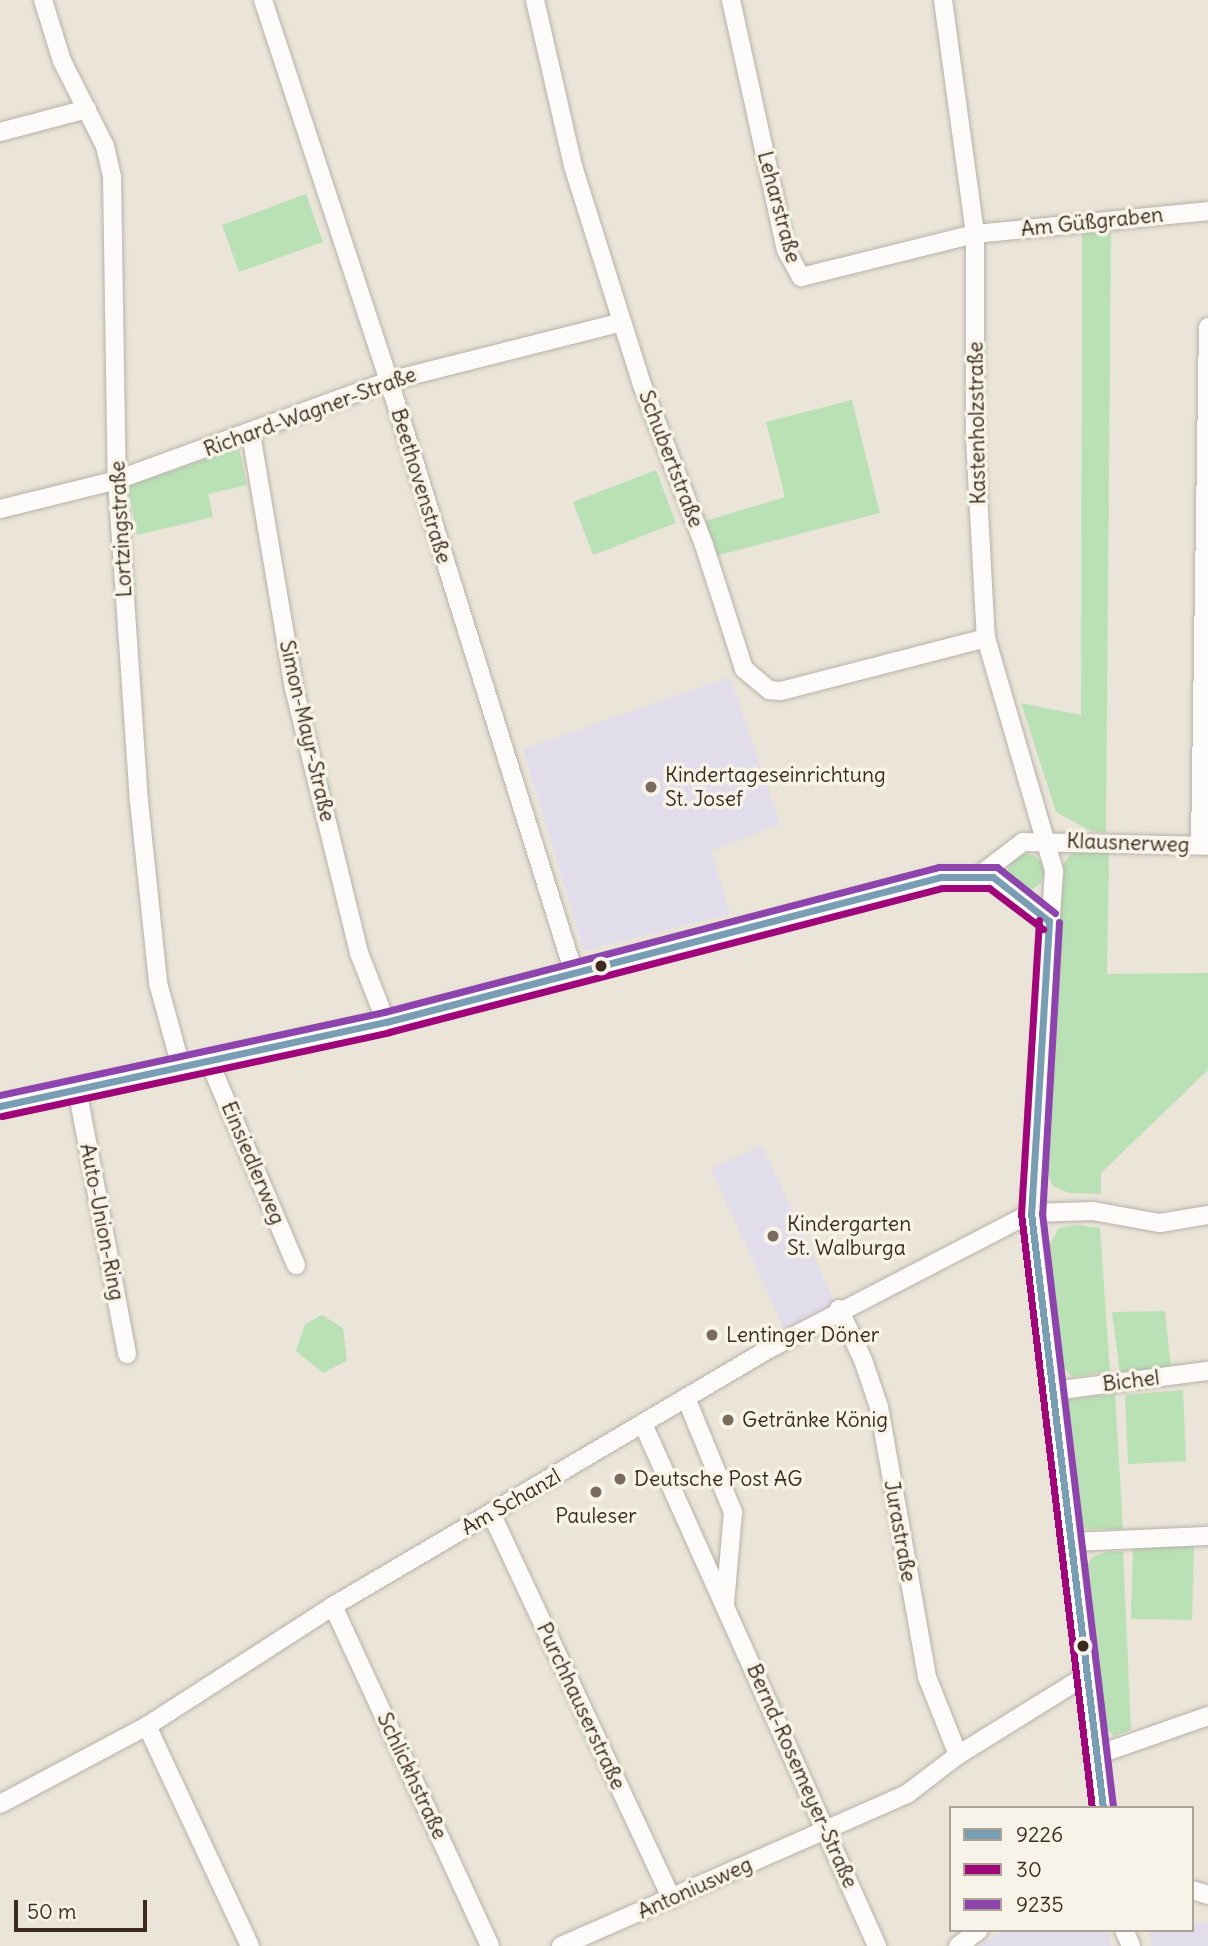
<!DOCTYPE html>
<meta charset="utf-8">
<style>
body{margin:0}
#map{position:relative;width:1208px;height:1946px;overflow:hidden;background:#ebe5d9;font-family:Delius,sans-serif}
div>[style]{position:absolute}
.built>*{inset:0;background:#e2ddea}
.green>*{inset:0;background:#bae0b5}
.round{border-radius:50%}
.roads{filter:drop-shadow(0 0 2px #b7b2a9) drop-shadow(0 0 2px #b7b2a9)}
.street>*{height:18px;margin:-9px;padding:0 9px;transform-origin:9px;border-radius:9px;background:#fcfbf9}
.bus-1>*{height:7px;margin:-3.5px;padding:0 3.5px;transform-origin:3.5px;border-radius:3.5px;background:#799eb4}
.bus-2>*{height:7px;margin:-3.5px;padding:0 3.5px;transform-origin:3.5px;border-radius:3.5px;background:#9e067a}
.bus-3>*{height:7px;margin:-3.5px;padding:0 3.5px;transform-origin:3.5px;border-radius:3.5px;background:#8e44ad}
.dots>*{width:19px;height:19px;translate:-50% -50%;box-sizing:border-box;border:4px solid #f7f3e8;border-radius:50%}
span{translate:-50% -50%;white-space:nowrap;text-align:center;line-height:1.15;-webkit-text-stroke:7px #f7f3e8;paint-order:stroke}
.street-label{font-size:21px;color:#3b2a1e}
.poi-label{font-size:21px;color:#3b2a1e}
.left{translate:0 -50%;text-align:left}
.legend{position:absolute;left:949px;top:1806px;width:245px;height:126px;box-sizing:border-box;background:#f7f3e8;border:2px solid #aca397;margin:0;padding:9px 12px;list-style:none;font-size:21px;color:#3b2a1e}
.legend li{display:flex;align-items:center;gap:14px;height:35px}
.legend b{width:35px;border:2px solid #aca397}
.scale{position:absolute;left:14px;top:1900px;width:133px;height:32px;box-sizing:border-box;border:4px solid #3b2a1e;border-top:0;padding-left:9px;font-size:21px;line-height:24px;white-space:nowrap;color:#3b2a1e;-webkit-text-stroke:5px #f7f3e8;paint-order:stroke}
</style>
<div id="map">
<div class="built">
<div style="clip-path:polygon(730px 677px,780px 824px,711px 851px,730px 914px,584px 951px,523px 749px)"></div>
<div style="clip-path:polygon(762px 1145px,836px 1304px,784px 1328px,711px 1169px)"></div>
<div style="clip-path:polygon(1192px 1920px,1208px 1924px,1208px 1946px,1152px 1946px,1149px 1930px,1192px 1930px)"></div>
<div style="clip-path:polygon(1002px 1930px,1107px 1930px,1111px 1946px,979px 1946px)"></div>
</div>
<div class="green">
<div style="clip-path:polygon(306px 194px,323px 242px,239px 272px,222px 225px)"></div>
<div style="clip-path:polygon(1111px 229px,1106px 832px,1091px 831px,1056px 812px,1021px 703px,1081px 715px,1082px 231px)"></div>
<div style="clip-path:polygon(852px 400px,880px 513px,715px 556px,705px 521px,785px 497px,766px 422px)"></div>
<div style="clip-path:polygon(239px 448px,247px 485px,208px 494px,213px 517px,137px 535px,128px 486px)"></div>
<div style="clip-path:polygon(656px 470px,676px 523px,593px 555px,573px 502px)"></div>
<div style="clip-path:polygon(1084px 852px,1109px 852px,1107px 974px,1208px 973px,1208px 1070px,1101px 1173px,1101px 1194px,1069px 1193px,1053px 1186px,1043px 1161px,1061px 867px,1070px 855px)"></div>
<div class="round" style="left:1008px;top:854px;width:36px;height:36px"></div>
<div style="clip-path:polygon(1076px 1225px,1100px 1228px,1110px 1371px,1073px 1377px,1059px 1365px,1046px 1250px,1059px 1228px)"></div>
<div style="clip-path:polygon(1165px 1311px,1171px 1368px,1120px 1373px,1112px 1312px)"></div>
<div style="clip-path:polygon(322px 1315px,343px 1328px,347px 1361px,323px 1373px,296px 1351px,305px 1324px)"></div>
<div style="clip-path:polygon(1183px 1390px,1186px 1461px,1128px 1464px,1125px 1395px)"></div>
<div style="clip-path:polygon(1115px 1394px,1123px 1529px,1088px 1529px,1078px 1527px,1074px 1509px,1065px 1424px,1068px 1400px)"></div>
<div style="clip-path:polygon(1133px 1546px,1194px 1547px,1192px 1620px,1131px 1619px)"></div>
<div style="clip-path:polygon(1109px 1551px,1123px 1552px,1131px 1730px,1114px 1736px,1104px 1727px,1084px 1582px,1085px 1567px,1093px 1557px)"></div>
</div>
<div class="roads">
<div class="street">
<div style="left:43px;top:0;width:64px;rotate:72.7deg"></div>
<div style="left:62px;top:61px;width:95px;rotate:63.2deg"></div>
<div style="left:105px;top:146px;width:32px;rotate:77deg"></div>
<div style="left:112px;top:177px;width:303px;rotate:89.1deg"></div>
<div style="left:117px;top:480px;width:322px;rotate:86.1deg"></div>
<div style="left:139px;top:801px;width:183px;rotate:84deg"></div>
<div style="left:158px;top:983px;width:87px;rotate:74.7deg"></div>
<div style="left:263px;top:0;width:401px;rotate:71.7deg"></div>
<div style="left:389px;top:381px;width:620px;rotate:72.65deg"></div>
<div style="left:535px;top:0;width:170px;rotate:77.1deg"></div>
<div style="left:573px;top:166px;width:230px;rotate:72.5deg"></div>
<div style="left:642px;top:385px;width:172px;rotate:68.8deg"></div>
<div style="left:704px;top:545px;width:130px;rotate:72.1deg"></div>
<div style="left:744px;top:669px;width:33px;rotate:40deg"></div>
<div style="left:769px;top:690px;width:12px;rotate:5deg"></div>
<div style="left:781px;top:691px;width:212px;rotate:-14.5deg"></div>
<div style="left:731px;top:0;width:256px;rotate:77.6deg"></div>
<div style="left:786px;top:250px;width:31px;rotate:61deg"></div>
<div style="left:801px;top:277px;width:179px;rotate:-13.9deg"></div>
<div style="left:975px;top:234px;width:234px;rotate:-5.6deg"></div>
<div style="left:943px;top:0;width:236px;rotate:82.2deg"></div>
<div style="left:975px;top:234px;width:204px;rotate:90deg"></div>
<div style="left:975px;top:438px;width:200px;rotate:86.9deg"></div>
<div style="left:986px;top:638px;width:243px;rotate:73.7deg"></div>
<div style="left:1054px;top:871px;width:343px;rotate:93.8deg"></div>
<div style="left:1031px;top:1213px;width:599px;rotate:83.1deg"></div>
<div style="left:0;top:132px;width:90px;rotate:-14.8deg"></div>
<div style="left:251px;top:434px;width:258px;rotate:80.4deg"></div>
<div style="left:294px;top:688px;width:273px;rotate:76.2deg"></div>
<div style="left:359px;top:953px;width:74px;rotate:68.6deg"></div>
<div style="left:0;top:509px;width:121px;rotate:-13.9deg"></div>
<div style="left:117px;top:480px;width:289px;rotate:-20deg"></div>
<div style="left:389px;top:381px;width:240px;rotate:-14.2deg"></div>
<div style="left:1200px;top:845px;width:518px;rotate:-89.12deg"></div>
<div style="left:981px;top:874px;width:53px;rotate:-37.3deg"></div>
<div style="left:1023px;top:842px;width:185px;rotate:1.2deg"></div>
<div style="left:209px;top:1061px;width:222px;rotate:66.9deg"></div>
<div style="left:77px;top:1089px;width:270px;rotate:79.3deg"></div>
<div style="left:0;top:1106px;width:395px;rotate:-12.3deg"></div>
<div style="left:386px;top:1022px;width:574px;rotate:-14.64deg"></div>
<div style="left:941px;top:877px;width:52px"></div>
<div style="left:993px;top:877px;width:71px;rotate:38.2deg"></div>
<div style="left:839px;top:1309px;width:56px;rotate:64.8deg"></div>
<div style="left:863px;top:1360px;width:50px;rotate:71.2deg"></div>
<div style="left:879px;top:1407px;width:274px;rotate:79.9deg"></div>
<div style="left:927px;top:1677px;width:84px;rotate:68.3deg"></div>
<div style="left:1053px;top:1391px;width:156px;rotate:-7.4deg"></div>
<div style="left:686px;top:1398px;width:123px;rotate:67.6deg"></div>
<div style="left:733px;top:1512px;width:91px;rotate:95deg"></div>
<div style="left:643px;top:1424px;width:572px;rotate:65.85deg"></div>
<div style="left:491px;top:1513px;width:426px;rotate:64.9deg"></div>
<div style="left:1070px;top:1542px;width:138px;rotate:-2.5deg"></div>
<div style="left:333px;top:1606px;width:374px;rotate:65.2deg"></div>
<div style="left:147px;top:1726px;width:243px;rotate:64.9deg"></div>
<div style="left:1094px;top:1756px;width:121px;rotate:-19.3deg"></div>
<div style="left:0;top:1804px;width:166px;rotate:-28deg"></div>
<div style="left:147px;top:1726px;width:221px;rotate:-32.8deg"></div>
<div style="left:333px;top:1606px;width:504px;rotate:-30.53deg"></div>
<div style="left:767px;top:1350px;width:297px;rotate:-27.4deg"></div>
<div style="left:1031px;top:1213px;width:62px;rotate:-1.8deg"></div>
<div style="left:1093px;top:1211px;width:68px;rotate:10.2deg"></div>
<div style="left:1160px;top:1223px;width:49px;rotate:-9.5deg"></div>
<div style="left:1192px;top:1890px;width:17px;rotate:17deg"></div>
<div style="left:1124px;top:1930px;width:17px;rotate:66deg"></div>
<div style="left:561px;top:1946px;width:378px;rotate:-23.7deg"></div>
<div style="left:907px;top:1794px;width:64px;rotate:-37.4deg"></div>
<div style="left:958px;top:1755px;width:152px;rotate:-31.8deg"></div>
<div style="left:958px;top:1946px;width:26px;rotate:-37deg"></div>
</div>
</div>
<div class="bus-1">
<div style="left:1049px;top:921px;width:293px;rotate:93.5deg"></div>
<div style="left:1031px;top:1213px;width:599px;rotate:83.1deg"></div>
<div style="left:0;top:1106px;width:395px;rotate:-12.3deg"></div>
<div style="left:386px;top:1022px;width:574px;rotate:-14.64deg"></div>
<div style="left:941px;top:877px;width:52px"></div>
<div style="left:993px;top:877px;width:71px;rotate:38.2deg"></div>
</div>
<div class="bus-2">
<div style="left:1039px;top:920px;width:294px;rotate:93.5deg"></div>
<div style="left:1021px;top:1213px;width:599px;rotate:83.2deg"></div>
<div style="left:2px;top:1116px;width:396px;rotate:-12.2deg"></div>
<div style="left:389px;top:1032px;width:571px;rotate:-14.6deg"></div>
<div style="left:942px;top:888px;width:47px"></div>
<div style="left:989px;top:888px;width:68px;rotate:37.2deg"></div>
</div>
<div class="bus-3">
<div style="left:1059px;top:922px;width:291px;rotate:93.3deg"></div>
<div style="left:1042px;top:1213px;width:598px;rotate:83.18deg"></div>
<div style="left:0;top:1095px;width:393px;rotate:-12.2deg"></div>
<div style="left:384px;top:1012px;width:574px;rotate:-14.64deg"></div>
<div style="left:939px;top:867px;width:58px"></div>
<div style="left:997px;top:867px;width:74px;rotate:38.4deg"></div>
</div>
<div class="dots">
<div style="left:651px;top:787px;background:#796b5f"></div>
<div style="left:601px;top:966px;background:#3b2a1e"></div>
<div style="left:773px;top:1236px;background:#796b5f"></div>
<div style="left:712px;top:1335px;background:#796b5f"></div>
<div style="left:728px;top:1420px;background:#796b5f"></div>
<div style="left:620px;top:1479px;background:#796b5f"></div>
<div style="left:596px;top:1492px;background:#796b5f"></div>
<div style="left:1083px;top:1646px;background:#3b2a1e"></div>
</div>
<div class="street-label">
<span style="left:779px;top:207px;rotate:75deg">Leharstraße</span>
<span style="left:1092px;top:222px;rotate:-6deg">Am Güßgraben</span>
<span style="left:310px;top:412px;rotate:-20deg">Richard-Wagner-Straße</span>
<span style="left:977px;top:423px;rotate:-91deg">Kastenholzstraße</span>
<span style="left:671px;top:459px;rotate:69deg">Schubertstraße</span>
<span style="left:421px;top:486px;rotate:73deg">Beethovenstraße</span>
<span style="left:121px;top:529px;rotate:-93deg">Lortzingstraße</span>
<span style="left:307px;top:731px;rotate:77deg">Simon-Mayr-Straße</span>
<span style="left:1128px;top:843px;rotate:2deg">Klausnerweg</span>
<span style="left:253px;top:1163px;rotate:67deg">Einsiedlerweg</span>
<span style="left:102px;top:1222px;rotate:79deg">Auto-Union-Ring</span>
<span style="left:1131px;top:1381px;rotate:-7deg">Bichel</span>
<span style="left:511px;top:1502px;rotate:-30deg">Am Schanzl</span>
<span style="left:900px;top:1531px;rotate:80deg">Jurastraße</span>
<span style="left:581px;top:1706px;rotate:65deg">Purchhauserstraße</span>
<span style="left:412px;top:1776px;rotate:65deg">Schlickhstraße</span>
<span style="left:802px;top:1776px;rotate:66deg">Bernd-Rosemeyer-Straße</span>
<span style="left:695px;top:1888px;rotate:-24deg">Antoniusweg</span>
</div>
<div class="poi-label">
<span class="left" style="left:665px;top:787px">Kindertageseinrichtung<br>St. Josef</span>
<span class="left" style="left:787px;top:1236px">Kindergarten<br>St. Walburga</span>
<span class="left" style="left:726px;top:1335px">Lentinger Döner</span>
<span class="left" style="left:742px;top:1420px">Getränke König</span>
<span class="left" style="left:634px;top:1479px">Deutsche Post AG</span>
<span style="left:596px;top:1516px">Pauleser</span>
</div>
<ul class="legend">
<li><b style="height:9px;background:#799eb4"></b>9226</li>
<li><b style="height:9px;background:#9e067a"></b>30</li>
<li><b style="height:9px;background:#8e44ad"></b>9235</li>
</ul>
<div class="scale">50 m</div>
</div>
